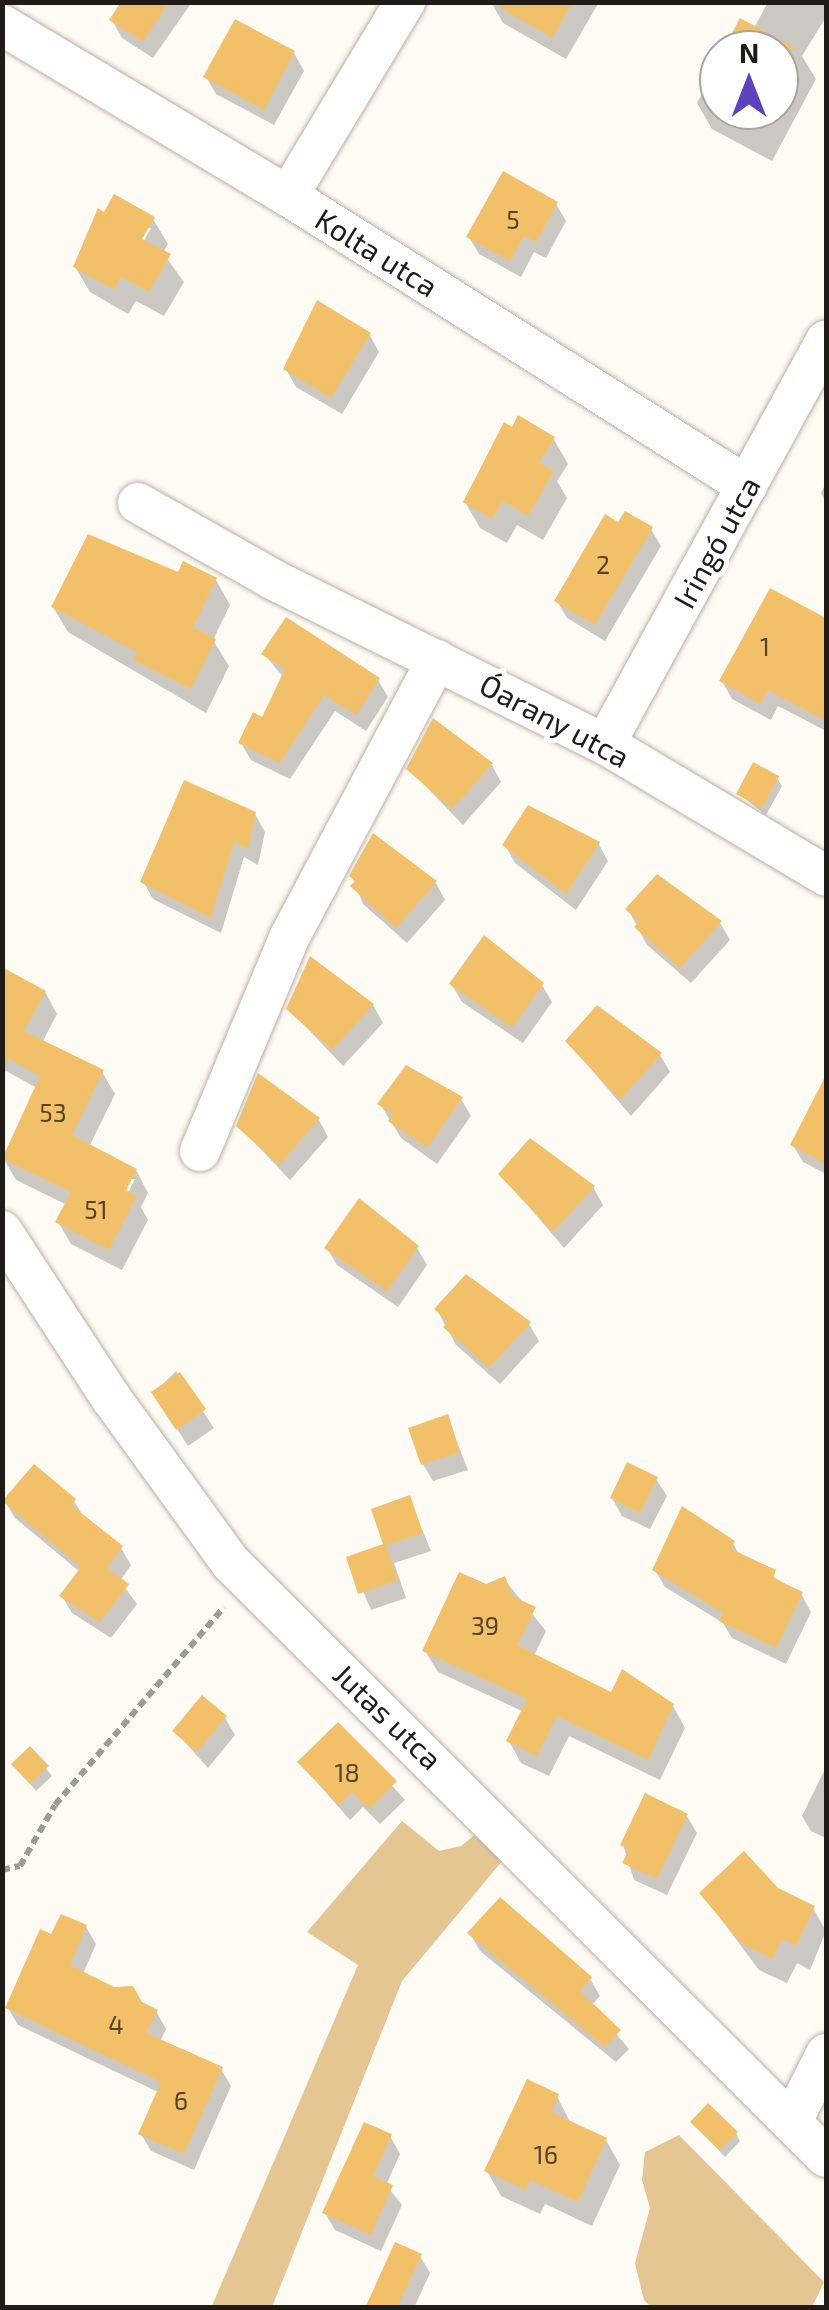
<!DOCTYPE html>
<meta charset="utf-8">
<style>
body{margin:0}
#map{position:relative;width:829px;height:2310px;overflow:hidden;background:#fefaf4;font-family:"Exo 2",sans-serif}
div>[style]{position:absolute}
.green>*{inset:0;background:#e5c592}
.shadow>*{inset:0;background:#0003}
.building>*{inset:0;background:#f3c06a}
.path>*{height:6px;margin-top:-3px;transform-origin:0;background:repeating-linear-gradient(90deg,#9e9a95 0 8px,transparent 0 13px)}
.roads{filter:drop-shadow(0 0 2px #bab0a2) drop-shadow(0 0 2px #bab0a2)}
.minor>*{height:40px;margin:-20px;padding:0 20px;transform-origin:20px;border-radius:20px;background:#fff}
span{translate:-50% -50%;white-space:nowrap;text-align:center;line-height:1.15;-webkit-text-stroke:10px #fff;paint-order:stroke}
.number-label{font-size:25px;color:#54442b}
.number-label span{-webkit-text-stroke-width:0}
.street-label{font-size:30px;color:#1f1b16}
.frame{position:absolute;inset:0;border:5px solid #1f1b16;pointer-events:none}
.north{position:absolute;left:699px;top:30px;width:100px;height:100px;box-sizing:border-box;background:#fff;border:2px solid #a5a4a2;border-radius:50%;rotate:0deg;font-size:28px;font-weight:700;line-height:40px;text-align:center;color:#1f1b16}
.north::after{content:'';display:block;margin:auto;width:35px;height:45px;background:#5d43bb;clip-path:polygon(50% 0,100% 100%,50% 72%,0 100%)}
</style>
<div id="map">
<div class="green">
<div style="clip-path:polygon(402px 1821px,439px 1851px,461px 1846px,481px 1830px,508px 1854px,402px 1981px,272px 2307px,211px 2308px,358px 1965px,307px 1932px)"></div>
<div style="clip-path:polygon(679px 2135px,824px 2282px,812px 2307px,652px 2308px,644px 2300px,635px 2263px,650px 2208px,642px 2180px,645px 2152px)"></div>
</div>
<div class="shadow">
<div style="clip-path:polygon(124px 2px,192px 2px,153px 58px,122px 38px,112px 20px)"></div>
<div style="clip-path:polygon(491px 2px,599px 2px,566px 59px,503px 23px)"></div>
<div style="clip-path:polygon(768px 2px,826px 2px,826px 17px,802px 56px,816px 79px,772px 161px,712px 129px,697px 103px,719px 63px,719px 110px,779px 110px,779px 50px,726px 50px,754px 28px)"></div>
<div style="clip-path:polygon(294px 53px,304px 71px,274px 125px,216px 94px,206px 77px)"></div>
<div style="clip-path:polygon(556px 204px,566px 221px,546px 258px,534px 252px,521px 277px,479px 254px,469px 237px)"></div>
<div style="clip-path:polygon(evenodd,153px 219px,168px 244px,163px 253px,184px 282px,164px 316px,136px 301px,128px 314px,90px 292px,75px 267px,153px 219px,145px 228px,151px 228px,138px 251px,134px 248px,145px 228px)"></div>
<div style="clip-path:polygon(317px 304px,369px 334px,379px 352px,342px 414px,296px 387px,286px 369px)"></div>
<div style="clip-path:polygon(553px 438px,568px 464px,557px 481px,567px 498px,543px 540px,517px 525px,507px 543px,480px 528px,465px 502px)"></div>
<div style="clip-path:polygon(826px 483px,826px 503px,821px 493px)"></div>
<div style="clip-path:polygon(651px 529px,661px 546px,605px 641px,567px 618px,557px 601px)"></div>
<div style="clip-path:polygon(179px 575px,216px 580px,230px 605px,213px 640px,229px 666px,206px 713px,68px 632px,53px 607px)"></div>
<div style="clip-path:polygon(815px 640px,826px 646px,826px 731px,778px 706px,771px 720px,732px 699px,722px 681px)"></div>
<div style="clip-path:polygon(264px 654px,378px 680px,388px 697px,366px 731px,335px 711px,290px 779px,251px 760px,241px 743px,263px 720px,284px 678px)"></div>
<div style="clip-path:polygon(492px 765px,501px 782px,463px 825px,409px 769px)"></div>
<div style="clip-path:polygon(777px 778px,782px 786px,766px 815px,739px 794px)"></div>
<div style="clip-path:polygon(255px 814px,265px 832px,258px 865px,244px 857px,221px 933px,153px 899px,143px 881px)"></div>
<div style="clip-path:polygon(598px 843px,608px 861px,576px 910px,515px 863px,505px 845px)"></div>
<div style="clip-path:polygon(352px 876px,436px 883px,445px 900px,407px 943px,363px 904px)"></div>
<div style="clip-path:polygon(628px 909px,720px 923px,730px 940px,691px 983px,647px 945px)"></div>
<div style="clip-path:polygon(evenodd,2px 970px,45px 992px,57px 1014px,42px 1043px,102px 1072px,115px 1094px,89px 1147px,136px 1170px,148px 1193px,141px 1207px,148px 1220px,122px 1270px,71px 1244px,58px 1222px,67px 1205px,16px 1180px,3px 1158px,37px 1088px,6px 1071px,2px 1077px,2px 970px,129px 1179px,135px 1179px,123px 1202px,118px 1200px,129px 1179px)"></div>
<div style="clip-path:polygon(452px 985px,542px 985px,552px 1002px,523px 1043px,462px 1002px)"></div>
<div style="clip-path:polygon(373px 1005px,383px 1023px,343px 1066px,289px 1009px)"></div>
<div style="clip-path:polygon(568px 1042px,660px 1055px,670px 1072px,631px 1116px)"></div>
<div style="clip-path:polygon(260px 1076px,319px 1120px,328px 1137px,290px 1180px,239px 1126px)"></div>
<div style="clip-path:polygon(826px 1080px,826px 1174px,803px 1162px,793px 1145px)"></div>
<div style="clip-path:polygon(461px 1099px,471px 1116px,437px 1164px,401px 1138px,380px 1104px)"></div>
<div style="clip-path:polygon(501px 1174px,593px 1187px,603px 1205px,564px 1248px)"></div>
<div style="clip-path:polygon(327px 1248px,417px 1248px,427px 1265px,398px 1307px,337px 1265px)"></div>
<div style="clip-path:polygon(437px 1310px,529px 1324px,539px 1341px,500px 1384px,456px 1345px)"></div>
<div style="clip-path:polygon(176px 1371px,214px 1428px,188px 1446px,154px 1393px)"></div>
<div style="clip-path:polygon(447px 1417px,468px 1470px,433px 1481px,423px 1464px)"></div>
<div style="clip-path:polygon(656px 1479px,667px 1496px,650px 1529px,622px 1516px,612px 1498px)"></div>
<div style="clip-path:polygon(409px 1498px,431px 1551px,394px 1563px,406px 1598px,371px 1610px,349px 1558px,386px 1546px,375px 1510px)"></div>
<div style="clip-path:polygon(5px 1501px,74px 1501px,85px 1519px,121px 1548px,131px 1565px,120px 1581px,137px 1604px,111px 1638px,72px 1613px,62px 1596px,80px 1572px,15px 1518px)"></div>
<div style="clip-path:polygon(733px 1543px,740px 1556px,801px 1594px,811px 1612px,786px 1664px,732px 1638px,723px 1623px,665px 1587px,655px 1570px)"></div>
<div style="clip-path:polygon(504px 1579px,546px 1631px,534px 1656px,612px 1696px,673px 1706px,685px 1728px,660px 1780px,569px 1736px,549px 1776px,521px 1763px,509px 1741px,524px 1712px,438px 1672px,425px 1651px,486px 1587px)"></div>
<div style="clip-path:polygon(225px 1718px,235px 1735px,208px 1768px,175px 1731px)"></div>
<div style="clip-path:polygon(338px 1726px,405px 1800px,380px 1824px,363px 1807px,350px 1820px,300px 1763px)"></div>
<div style="clip-path:polygon(30px 1749px,52px 1776px,36px 1791px,14px 1764px)"></div>
<div style="clip-path:polygon(826px 1767px,826px 1838px,811px 1831px,802px 1816px)"></div>
<div style="clip-path:polygon(687px 1816px,697px 1833px,667px 1895px,634px 1880px,623px 1845px)"></div>
<div style="clip-path:polygon(777px 1890px,813px 1908px,826px 1931px,810px 1970px,797px 1963px,787px 1983px,759px 1970px,702px 1894px)"></div>
<div style="clip-path:polygon(86px 1927px,96px 1944px,83px 1974px,156px 2011px,166px 2029px,160px 2042px,221px 2069px,231px 2086px,194px 2170px,151px 2151px,141px 2134px,160px 2093px,18px 2025px,8px 2008px,53px 1938px)"></div>
<div style="clip-path:polygon(470px 1933px,590px 1979px,600px 1996px,592px 2005px,629px 2049px,616px 2062px,480px 1951px)"></div>
<div style="clip-path:polygon(557px 2096px,571px 2124px,606px 2140px,620px 2165px,592px 2226px,545px 2204px,540px 2214px,501px 2196px,487px 2171px)"></div>
<div style="clip-path:polygon(693px 2122px,736px 2133px,740px 2141px,725px 2157px)"></div>
<div style="clip-path:polygon(390px 2136px,400px 2154px,386px 2185px,402px 2205px,381px 2251px,335px 2230px,325px 2213px)"></div>
<div style="clip-path:polygon(420px 2256px,430px 2273px,414px 2308px,367px 2308px)"></div>
</div>
<div class="building">
<div style="clip-path:polygon(121px 2px,169px 2px,143px 42px,109px 20px)"></div>
<div style="clip-path:polygon(491px 2px,573px 2px,552px 38px)"></div>
<div style="clip-path:polygon(740px 18px,799px 50px,723px 50px)"></div>
<div style="clip-path:polygon(235px 19px,295px 51px,264px 110px,203px 77px)"></div>
<div style="clip-path:polygon(503px 171px,558px 202px,536px 242px,524px 236px,510px 261px,466px 237px)"></div>
<div style="clip-path:polygon(114px 194px,155px 217px,142px 239px,171px 254px,149px 292px,121px 277px,114px 290px,73px 267px,98px 208px,104px 212px)"></div>
<div style="clip-path:polygon(317px 300px,371px 333px,331px 398px,283px 369px)"></div>
<div style="clip-path:polygon(518px 415px,555px 437px,539px 463px,554px 471px,528px 516px,503px 501px,492px 519px,463px 502px,504px 422px,512px 427px)"></div>
<div style="clip-path:polygon(625px 511px,653px 527px,595px 625px,554px 601px,605px 514px,618px 522px)"></div>
<div style="clip-path:polygon(88px 534px,178px 572px,183px 561px,217px 578px,193px 627px,216px 639px,191px 689px,133px 660px,137px 652px,51px 607px)"></div>
<div style="clip-path:polygon(770px 588px,826px 618px,826px 721px,768px 690px,761px 704px,719px 681px)"></div>
<div style="clip-path:polygon(286px 617px,380px 678px,356px 715px,324px 695px,280px 763px,238px 743px,253px 712px,262px 717px,285px 669px,261px 654px)"></div>
<div style="clip-path:polygon(433px 718px,493px 763px,452px 809px,406px 769px)"></div>
<div style="clip-path:polygon(753px 762px,779px 776px,762px 808px,736px 794px)"></div>
<div style="clip-path:polygon(184px 780px,256px 812px,248px 849px,234px 842px,211px 918px,140px 882px)"></div>
<div style="clip-path:polygon(528px 805px,600px 842px,566px 894px,502px 845px)"></div>
<div style="clip-path:polygon(373px 833px,437px 881px,396px 928px,350px 886px,355px 881px,349px 876px)"></div>
<div style="clip-path:polygon(657px 874px,722px 921px,680px 968px,634px 927px,639px 921px,625px 909px)"></div>
<div style="clip-path:polygon(484px 935px,544px 983px,512px 1028px,449px 984px)"></div>
<div style="clip-path:polygon(310px 956px,374px 1004px,332px 1050px,286px 1009px)"></div>
<div style="clip-path:polygon(2px 967px,46px 991px,24px 1031px,104px 1070px,72px 1135px,137px 1169px,126px 1190px,137px 1196px,109px 1250px,55px 1222px,71px 1192px,2px 1159px,40px 1076px,9px 1059px,2px 1071px)"></div>
<div style="clip-path:polygon(597px 1005px,662px 1053px,620px 1100px,565px 1041px)"></div>
<div style="clip-path:polygon(406px 1065px,463px 1097px,427px 1148px,388px 1121px,393px 1114px,377px 1104px)"></div>
<div style="clip-path:polygon(258px 1073px,320px 1118px,279px 1165px,236px 1126px)"></div>
<div style="clip-path:polygon(826px 1075px,826px 1164px,790px 1145px)"></div>
<div style="clip-path:polygon(530px 1138px,595px 1186px,553px 1232px,498px 1174px)"></div>
<div style="clip-path:polygon(359px 1198px,419px 1246px,387px 1291px,324px 1248px)"></div>
<div style="clip-path:polygon(466px 1274px,531px 1322px,489px 1368px,443px 1327px,448px 1322px,434px 1309px)"></div>
<div style="clip-path:polygon(180px 1372px,206px 1409px,176px 1430px,151px 1392px)"></div>
<div style="clip-path:polygon(448px 1414px,460px 1452px,421px 1465px,408px 1428px)"></div>
<div style="clip-path:polygon(627px 1462px,658px 1477px,640px 1513px,610px 1498px)"></div>
<div style="clip-path:polygon(34px 1464px,76px 1499px,71px 1505px,123px 1546px,107px 1568px,129px 1584px,100px 1622px,59px 1596px,81px 1567px,2px 1501px)"></div>
<div style="clip-path:polygon(410px 1495px,423px 1533px,386px 1545px,398px 1580px,358px 1594px,346px 1557px,383px 1544px,371px 1509px)"></div>
<div style="clip-path:polygon(682px 1506px,735px 1541px,731px 1549px,776px 1570px,773px 1578px,803px 1592px,776px 1648px,719px 1621px,723px 1613px,652px 1570px)"></div>
<div style="clip-path:polygon(459px 1572px,486px 1584px,505px 1576px,512px 1596px,536px 1607px,517px 1645px,611px 1692px,622px 1669px,674px 1704px,648px 1760px,557px 1716px,537px 1756px,506px 1741px,527px 1699px,422px 1651px)"></div>
<div style="clip-path:polygon(202px 1695px,227px 1716px,197px 1752px,172px 1731px)"></div>
<div style="clip-path:polygon(338px 1722px,397px 1781px,369px 1809px,352px 1792px,339px 1805px,297px 1762px)"></div>
<div style="clip-path:polygon(30px 1746px,49px 1766px,30px 1784px,11px 1764px)"></div>
<div style="clip-path:polygon(645px 1793px,688px 1814px,657px 1879px,622px 1863px,629px 1849px,620px 1845px)"></div>
<div style="clip-path:polygon(744px 1851px,778px 1888px,815px 1906px,796px 1946px,782px 1939px,773px 1959px,742px 1944px,699px 1893px)"></div>
<div style="clip-path:polygon(500px 1897px,592px 1977px,580px 1991px,621px 2030px,605px 2047px,467px 1933px)"></div>
<div style="clip-path:polygon(61px 1914px,87px 1925px,70px 1965px,114px 1987px,133px 1986px,142px 2002px,158px 2010px,146px 2033px,223px 2067px,184px 2154px,138px 2134px,161px 2082px,5px 2008px,40px 1929px,51px 1934px)"></div>
<div style="clip-path:polygon(527px 2079px,559px 2094px,551px 2112px,607px 2138px,578px 2202px,530px 2180px,526px 2190px,484px 2171px)"></div>
<div style="clip-path:polygon(708px 2103px,738px 2132px,719px 2150px,690px 2122px)"></div>
<div style="clip-path:polygon(364px 2122px,392px 2134px,373px 2176px,393px 2185px,371px 2235px,322px 2213px)"></div>
<div style="clip-path:polygon(395px 2242px,422px 2254px,397px 2308px,365px 2308px)"></div>
</div>
<div class="path">
<div style="left:2px;top:1870px;width:18px;rotate:-13deg"></div>
<div style="left:20px;top:1866px;width:70px;rotate:-60.2deg"></div>
<div style="left:55px;top:1805px;width:260px;rotate:-49.5deg"></div>
</div>
<div class="roads">
<div class="minor">
<div style="left:2px;top:25px;width:333px;rotate:30.9deg"></div>
<div style="left:288px;top:196px;width:543px;rotate:32.29deg"></div>
<div style="left:288px;top:196px;width:227px;rotate:-58.9deg"></div>
<div style="left:138px;top:503px;width:156px;rotate:29.5deg"></div>
<div style="left:274px;top:580px;width:369px;rotate:26.4deg"></div>
<div style="left:605px;top:744px;width:257px;rotate:30.8deg"></div>
<div style="left:605px;top:744px;width:460px;rotate:-61.3deg"></div>
<div style="left:200px;top:1151px;width:231px;rotate:-67.3deg"></div>
<div style="left:289px;top:938px;width:315px;rotate:-62deg"></div>
<div style="left:2px;top:1231px;width:199px;rotate:56.9deg"></div>
<div style="left:111px;top:1398px;width:203px;rotate:54deg"></div>
<div style="left:230px;top:1562px;width:842px;rotate:44.95deg"></div>
<div style="left:792px;top:2121px;width:75px;rotate:-63.1deg"></div>
</div>
</div>
<div class="number-label">
<span style="left:513px;top:219px">5</span>
<span style="left:603px;top:564px">2</span>
<span style="left:765px;top:646px">1</span>
<span style="left:53px;top:1112px">53</span>
<span style="left:96px;top:1209px">51</span>
<span style="left:485px;top:1625px">39</span>
<span style="left:347px;top:1772px">18</span>
<span style="left:116px;top:2024px">4</span>
<span style="left:181px;top:2100px">6</span>
<span style="left:546px;top:2154px">16</span>
</div>
<div class="street-label">
<span style="left:377px;top:252px;rotate:32deg">Kolta utca</span>
<span style="left:716px;top:542px;rotate:-61deg">Iringó utca</span>
<span style="left:555px;top:720px;rotate:28deg">Óarany utca</span>
<span style="left:388px;top:1716px;rotate:44deg">Jutas utca</span>
</div>
<div class="frame"></div>
<div class="north">N</div>
</div>
